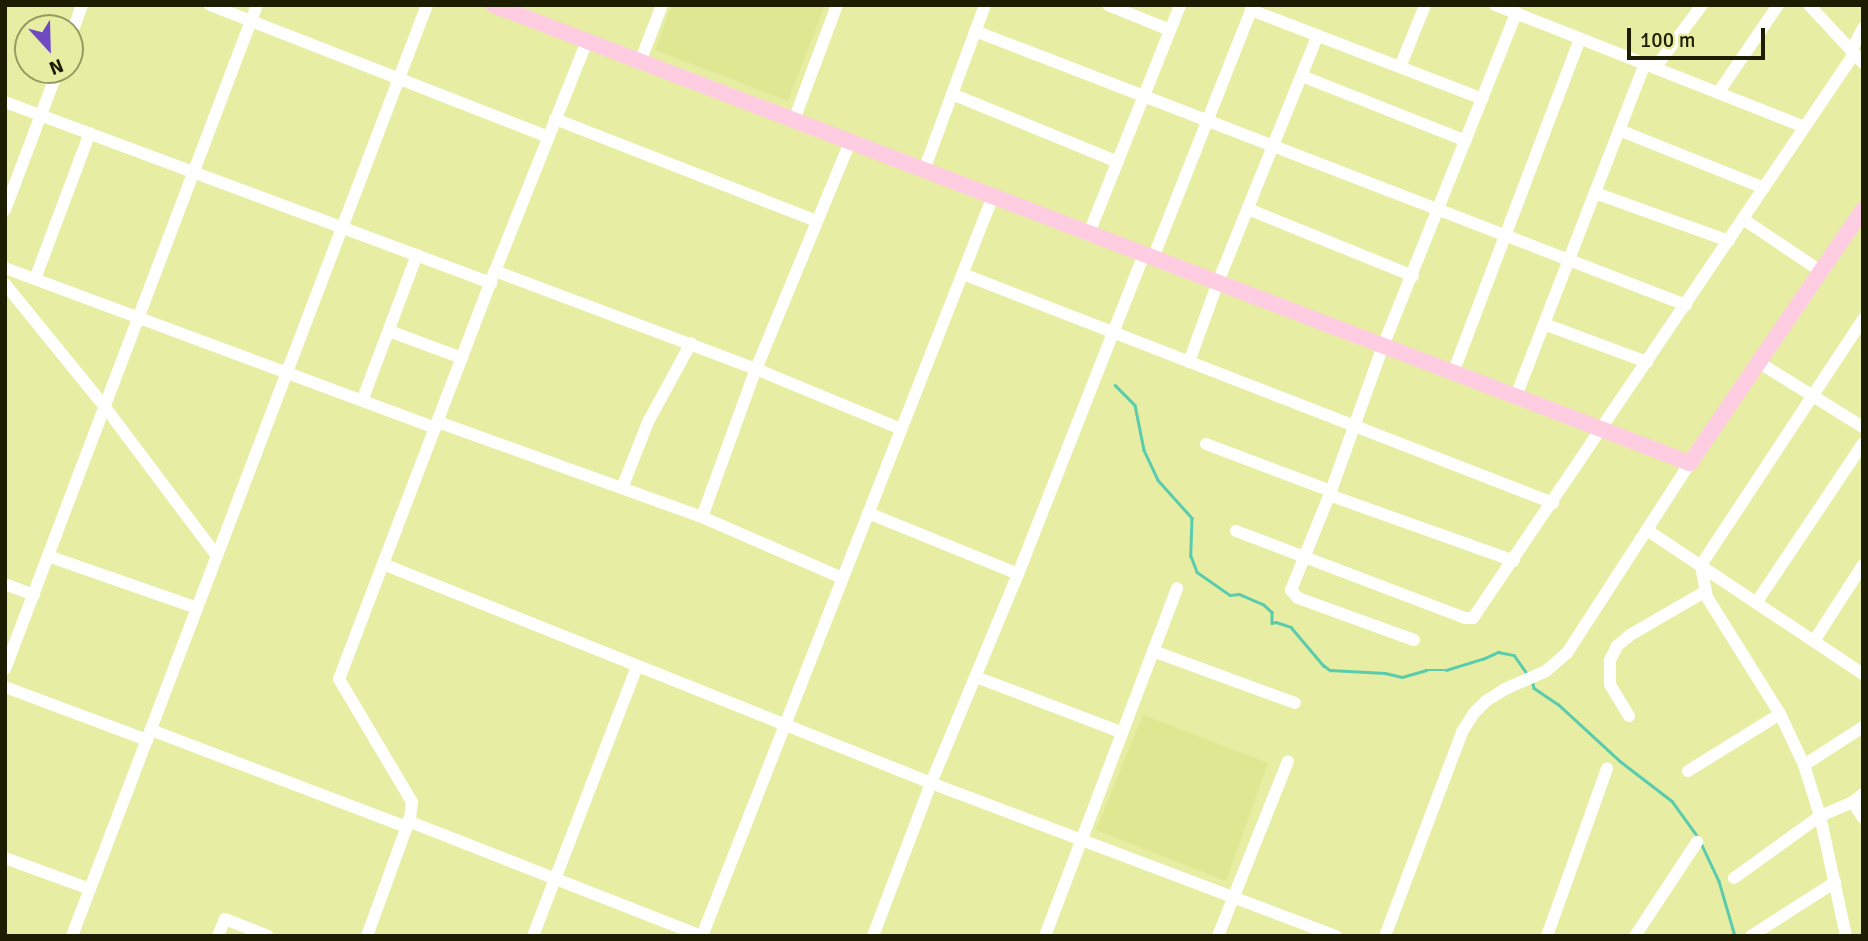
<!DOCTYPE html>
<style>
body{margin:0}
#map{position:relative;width:1868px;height:941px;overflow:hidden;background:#e7eea3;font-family:Signika,sans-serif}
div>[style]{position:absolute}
.built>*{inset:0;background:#dfe793}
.stream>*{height:2.5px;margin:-1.25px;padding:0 1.25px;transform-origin:1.25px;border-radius:1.25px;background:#5accad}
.minor>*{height:12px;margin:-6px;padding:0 6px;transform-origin:6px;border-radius:6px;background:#fff}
.major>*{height:16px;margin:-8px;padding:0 8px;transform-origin:8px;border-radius:8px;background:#fecde2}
span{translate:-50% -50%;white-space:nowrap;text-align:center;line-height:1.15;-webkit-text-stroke:6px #e7eea3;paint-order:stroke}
.frame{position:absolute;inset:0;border:7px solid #1d1e01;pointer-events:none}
.north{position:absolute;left:14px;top:14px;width:70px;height:70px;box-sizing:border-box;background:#e7eea3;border:2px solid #969b62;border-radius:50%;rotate:158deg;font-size:19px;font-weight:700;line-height:28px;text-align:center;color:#1d1e01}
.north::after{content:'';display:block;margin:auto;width:24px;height:32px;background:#6e4bc3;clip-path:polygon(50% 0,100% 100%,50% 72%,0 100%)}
.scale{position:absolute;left:1627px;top:28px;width:138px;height:32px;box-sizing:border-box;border:4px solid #1d1e01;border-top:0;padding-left:9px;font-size:21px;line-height:24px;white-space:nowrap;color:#1d1e01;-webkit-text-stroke:5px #e7eea3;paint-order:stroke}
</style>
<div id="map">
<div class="built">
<div style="clip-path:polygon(672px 5px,825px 5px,788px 101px,655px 50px)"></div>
<div style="clip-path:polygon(1143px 715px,1268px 763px,1226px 881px,1096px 830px)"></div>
</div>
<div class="stream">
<div style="left:1115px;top:385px;width:28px;rotate:45deg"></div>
<div style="left:1135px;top:405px;width:46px;rotate:78.7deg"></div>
<div style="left:1144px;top:450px;width:33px;rotate:65deg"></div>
<div style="left:1158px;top:480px;width:51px;rotate:48.2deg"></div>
<div style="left:1192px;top:518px;width:38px;rotate:92deg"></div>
<div style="left:1191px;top:556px;width:17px;rotate:69deg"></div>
<div style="left:1197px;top:572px;width:40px;rotate:34.9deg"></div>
<div style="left:1230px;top:595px;width:9px;rotate:-6deg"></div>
<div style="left:1239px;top:594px;width:26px;rotate:23deg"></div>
<div style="left:1263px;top:604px;width:12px;rotate:42deg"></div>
<div style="left:1272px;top:612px;width:11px;rotate:90deg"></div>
<div style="left:1272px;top:623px;width:4px;rotate:-14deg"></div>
<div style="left:1276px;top:622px;width:16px;rotate:18deg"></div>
<div style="left:1291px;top:627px;width:50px;rotate:49.9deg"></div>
<div style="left:1323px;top:665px;width:9px;rotate:36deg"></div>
<div style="left:1330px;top:670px;width:55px;rotate:3.1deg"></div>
<div style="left:1385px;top:673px;width:17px;rotate:13deg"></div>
<div style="left:1402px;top:677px;width:25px;rotate:-16deg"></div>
<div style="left:1426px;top:670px;width:20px"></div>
<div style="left:1446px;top:670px;width:39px;rotate:-17deg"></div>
<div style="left:1483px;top:659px;width:17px;rotate:-25deg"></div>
<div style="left:1498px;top:652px;width:16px;rotate:11deg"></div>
<div style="left:1514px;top:655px;width:24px;rotate:55deg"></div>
<div style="left:1532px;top:680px;width:8px;rotate:76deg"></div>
<div style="left:1534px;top:688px;width:29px;rotate:34deg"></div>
<div style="left:1558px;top:704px;width:84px;rotate:42.6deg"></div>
<div style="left:1620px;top:761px;width:66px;rotate:37.6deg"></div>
<div style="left:1672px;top:801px;width:44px;rotate:54.2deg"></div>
<div style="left:1701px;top:843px;width:42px;rotate:64.7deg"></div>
<div style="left:1719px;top:881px;width:57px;rotate:73.8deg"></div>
</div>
<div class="minor">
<div style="left:210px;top:5px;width:363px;rotate:21.3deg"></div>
<div style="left:1108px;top:5px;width:67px;rotate:22deg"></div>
<div style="left:1495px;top:5px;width:333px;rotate:21.5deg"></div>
<div style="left:1809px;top:5px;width:79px;rotate:47deg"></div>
<div style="left:1251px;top:10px;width:248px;rotate:21deg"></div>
<div style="left:975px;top:31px;width:762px;rotate:21.08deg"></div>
<div style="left:70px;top:38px;width:35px;rotate:-70deg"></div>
<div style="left:1851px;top:51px;width:26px;rotate:-62deg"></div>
<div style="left:640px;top:62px;width:61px;rotate:-68.9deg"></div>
<div style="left:1400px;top:67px;width:67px;rotate:-68deg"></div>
<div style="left:1655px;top:68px;width:79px;rotate:-53.3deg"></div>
<div style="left:1302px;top:76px;width:176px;rotate:21.6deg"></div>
<div style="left:1718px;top:93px;width:107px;rotate:-55.7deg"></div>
<div style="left:952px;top:94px;width:179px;rotate:22.3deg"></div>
<div style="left:5px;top:102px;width:519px;rotate:20.43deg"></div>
<div style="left:555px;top:119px;width:281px;rotate:21.3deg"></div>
<div style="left:794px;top:120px;width:123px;rotate:-69.5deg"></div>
<div style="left:1619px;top:130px;width:156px;rotate:21.8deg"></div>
<div style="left:924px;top:170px;width:176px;rotate:-69.7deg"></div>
<div style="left:1595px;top:193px;width:142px;rotate:19.7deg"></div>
<div style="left:1248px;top:209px;width:178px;rotate:22.1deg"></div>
<div style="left:5px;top:210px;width:150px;rotate:-69.3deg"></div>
<div style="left:1743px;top:219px;width:95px;rotate:33.9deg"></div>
<div style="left:1089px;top:233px;width:245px;rotate:-68.2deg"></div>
<div style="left:1153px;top:258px;width:272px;rotate:-68.4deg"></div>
<div style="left:5px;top:268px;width:459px;rotate:20.4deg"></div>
<div style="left:495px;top:271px;width:279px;rotate:20.6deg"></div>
<div style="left:756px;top:369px;width:157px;rotate:22.5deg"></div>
<div style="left:963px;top:274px;width:633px;rotate:21.21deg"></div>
<div style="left:35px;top:279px;width:156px;rotate:-69.4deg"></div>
<div style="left:5px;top:284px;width:159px;rotate:50.9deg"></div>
<div style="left:105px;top:407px;width:186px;rotate:53.1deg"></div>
<div style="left:1544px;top:324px;width:110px;rotate:20.3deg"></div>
<div style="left:389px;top:331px;width:78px;rotate:20.3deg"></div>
<div style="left:1189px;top:362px;width:85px;rotate:-70.1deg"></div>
<div style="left:1218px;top:282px;width:266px;rotate:-68deg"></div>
<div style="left:1758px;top:362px;width:123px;rotate:31.8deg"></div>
<div style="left:1453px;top:373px;width:358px;rotate:-69.2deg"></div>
<div style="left:1516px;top:396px;width:356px;rotate:-68.8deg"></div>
<div style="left:362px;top:401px;width:156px;rotate:-69.4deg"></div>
<div style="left:438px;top:422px;width:281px;rotate:19.8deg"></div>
<div style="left:702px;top:517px;width:153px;rotate:23.5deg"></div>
<div style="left:1206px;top:444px;width:134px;rotate:20.6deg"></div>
<div style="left:622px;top:488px;width:71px;rotate:-68.5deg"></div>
<div style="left:648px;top:422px;width:90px;rotate:-61.4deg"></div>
<div style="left:1329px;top:495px;width:196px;rotate:19.6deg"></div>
<div style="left:868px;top:513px;width:162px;rotate:22.1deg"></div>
<div style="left:702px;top:517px;width:158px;rotate:-70deg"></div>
<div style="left:756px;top:369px;width:246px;rotate:-67.5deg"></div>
<div style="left:1647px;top:530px;width:260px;rotate:33.7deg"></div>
<div style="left:1236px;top:531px;width:245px;rotate:20.8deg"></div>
<div style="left:1465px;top:618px;width:8px"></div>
<div style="left:1473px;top:618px;width:681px;rotate:-55.96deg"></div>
<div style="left:48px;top:556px;width:158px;rotate:19.2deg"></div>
<div style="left:383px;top:564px;width:590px;rotate:21.78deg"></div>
<div style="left:931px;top:783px;width:433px;rotate:20.7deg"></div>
<div style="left:5px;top:584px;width:31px;rotate:21deg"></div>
<div style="left:1756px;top:603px;width:192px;rotate:-56.2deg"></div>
<div style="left:1414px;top:640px;width:123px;rotate:-160.1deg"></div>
<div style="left:1298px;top:598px;width:11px;rotate:-131deg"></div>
<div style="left:1291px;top:590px;width:107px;rotate:-68deg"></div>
<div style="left:1331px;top:491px;width:154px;rotate:-70.3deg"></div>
<div style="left:1383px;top:346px;width:359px;rotate:-68.2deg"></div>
<div style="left:1814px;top:641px;width:90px;rotate:-57.2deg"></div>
<div style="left:1153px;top:651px;width:151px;rotate:20.1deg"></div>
<div style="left:5px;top:669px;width:710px;rotate:-69.22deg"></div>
<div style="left:976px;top:677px;width:155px;rotate:20.8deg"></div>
<div style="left:5px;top:687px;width:152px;rotate:20.5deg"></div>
<div style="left:1629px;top:716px;width:37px;rotate:-121deg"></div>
<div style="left:1610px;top:684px;width:24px;rotate:-90deg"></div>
<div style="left:1610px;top:660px;width:16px;rotate:-63deg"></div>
<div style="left:1617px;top:646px;width:17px;rotate:-40deg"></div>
<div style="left:1630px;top:635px;width:88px;rotate:-30.1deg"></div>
<div style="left:151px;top:730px;width:273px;rotate:20.8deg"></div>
<div style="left:1804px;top:765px;width:70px;rotate:-32.8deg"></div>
<div style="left:1688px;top:771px;width:108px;rotate:-31.8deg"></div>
<div style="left:1853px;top:802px;width:19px;rotate:58deg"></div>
<div style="left:408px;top:821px;width:316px;rotate:21.4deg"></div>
<div style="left:5px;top:858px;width:90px;rotate:20deg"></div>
<div style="left:1734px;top:878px;width:106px;rotate:-35.8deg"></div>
<div style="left:1820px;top:816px;width:36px;rotate:-23deg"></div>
<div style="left:1853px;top:802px;width:13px;rotate:-39deg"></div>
<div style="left:72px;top:936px;width:996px;rotate:-69.13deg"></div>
<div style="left:218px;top:936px;width:18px;rotate:-68deg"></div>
<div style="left:225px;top:919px;width:46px;rotate:21.6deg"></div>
<div style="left:367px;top:936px;width:126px;rotate:-70deg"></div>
<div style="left:410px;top:818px;width:16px;rotate:-83deg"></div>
<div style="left:412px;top:802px;width:143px;rotate:-120.7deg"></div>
<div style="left:339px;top:679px;width:437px;rotate:-69.1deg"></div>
<div style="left:495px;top:271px;width:248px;rotate:-68.2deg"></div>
<div style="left:533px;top:936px;width:288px;rotate:-68.9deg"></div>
<div style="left:702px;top:936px;width:795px;rotate:-68.53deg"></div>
<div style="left:873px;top:936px;width:164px;rotate:-69.2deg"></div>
<div style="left:931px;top:783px;width:226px;rotate:-67.4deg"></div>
<div style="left:1018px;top:574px;width:344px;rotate:-68.5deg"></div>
<div style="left:1045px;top:936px;width:372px;rotate:-69.2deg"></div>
<div style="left:1218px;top:936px;width:188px;rotate:-68.2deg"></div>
<div style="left:1385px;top:936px;width:218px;rotate:-69.3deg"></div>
<div style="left:1462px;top:732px;width:22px;rotate:-58deg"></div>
<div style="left:1474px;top:713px;width:17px;rotate:-45deg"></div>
<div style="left:1486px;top:701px;width:22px;rotate:-32deg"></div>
<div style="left:1505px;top:689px;width:45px;rotate:-23.7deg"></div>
<div style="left:1546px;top:671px;width:28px;rotate:-41deg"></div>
<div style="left:1567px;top:653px;width:226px;rotate:-57.1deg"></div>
<div style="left:1547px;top:936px;width:178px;rotate:-70.3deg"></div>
<div style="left:1635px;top:936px;width:113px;rotate:-56.6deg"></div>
<div style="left:1751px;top:936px;width:100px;rotate:-32.7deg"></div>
<div style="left:1846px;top:936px;width:123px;rotate:-102.2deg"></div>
<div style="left:1820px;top:816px;width:53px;rotate:-107.4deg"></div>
<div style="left:1804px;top:765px;width:56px;rotate:-115.2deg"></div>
<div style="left:1780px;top:714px;width:138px;rotate:-122deg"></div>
<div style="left:1707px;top:597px;width:33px;rotate:-101deg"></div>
<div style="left:1701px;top:565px;width:295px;rotate:-56.6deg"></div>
</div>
<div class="major">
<div style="left:493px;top:5px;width:1282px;rotate:20.94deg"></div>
<div style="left:1690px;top:463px;width:307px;rotate:-55.7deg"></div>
</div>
<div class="frame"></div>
<div class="north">N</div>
<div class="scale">100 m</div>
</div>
